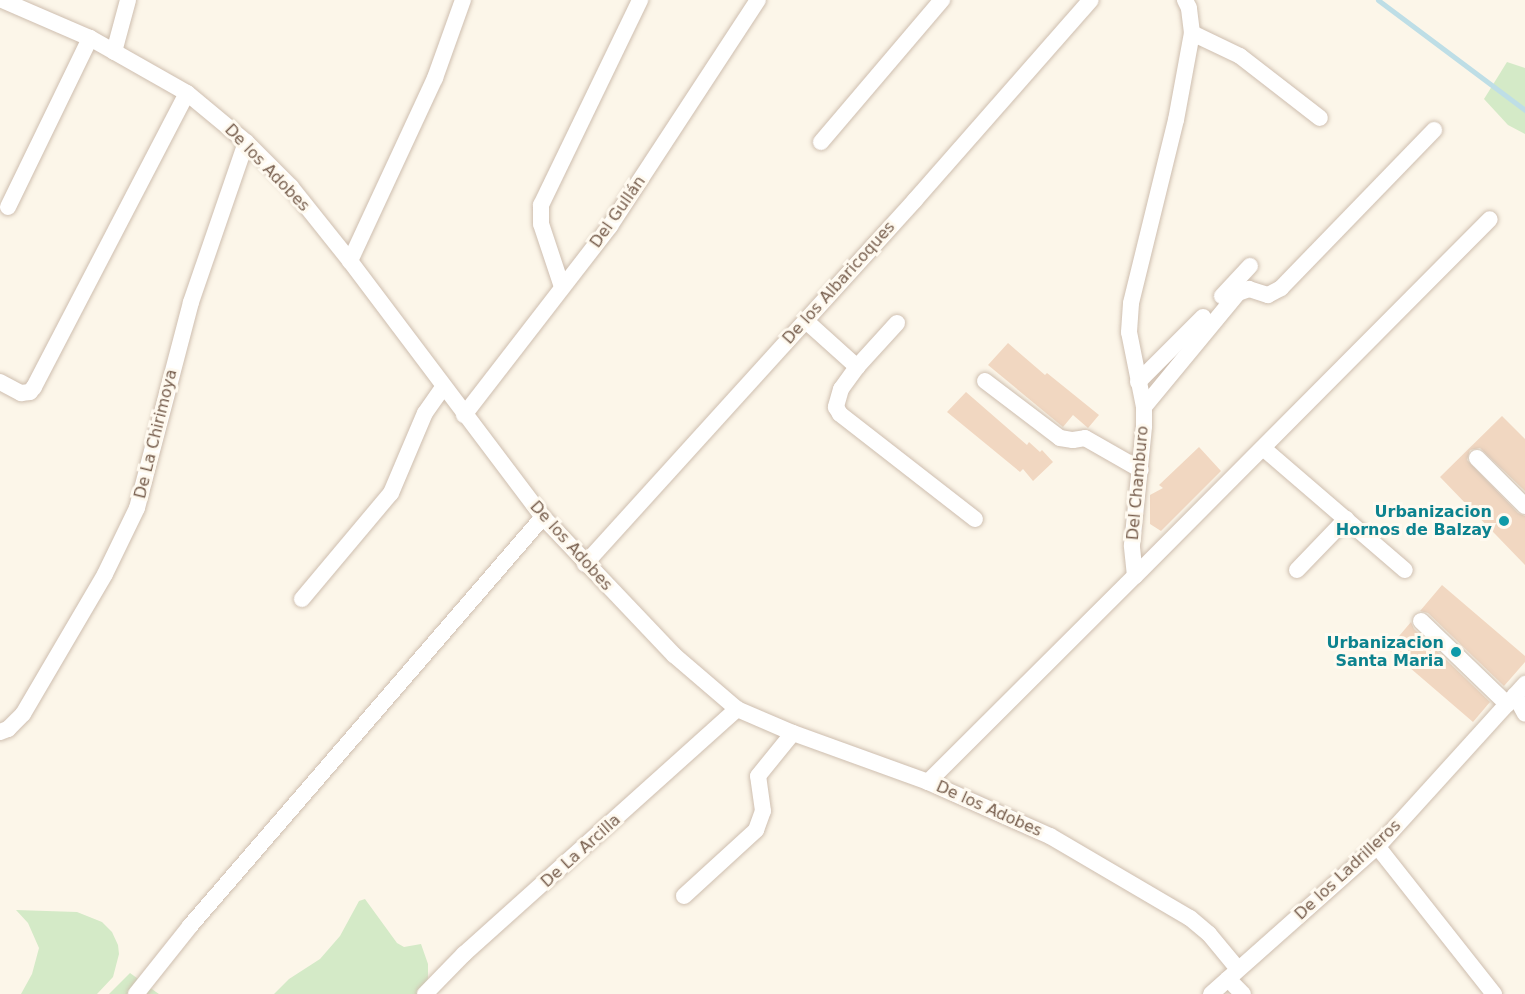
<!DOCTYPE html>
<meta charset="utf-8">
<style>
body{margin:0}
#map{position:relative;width:1525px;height:994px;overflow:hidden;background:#fcf6e9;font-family:"DejaVu Sans",sans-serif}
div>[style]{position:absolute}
.green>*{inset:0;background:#d4eac7}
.stream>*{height:5px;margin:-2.5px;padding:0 2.5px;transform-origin:2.5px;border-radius:2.5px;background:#bedee6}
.building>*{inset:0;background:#f1d7c1}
.roads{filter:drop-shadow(0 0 2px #cebeaf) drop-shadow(0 0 2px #cebeaf)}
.minor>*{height:16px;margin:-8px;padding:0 8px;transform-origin:8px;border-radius:8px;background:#fff}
.dots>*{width:16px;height:16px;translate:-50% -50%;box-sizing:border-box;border:3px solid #fffaf0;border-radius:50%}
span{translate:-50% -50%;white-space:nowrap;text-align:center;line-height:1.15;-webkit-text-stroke:6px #fffaf0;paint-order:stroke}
.street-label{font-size:16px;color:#775e4d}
.culture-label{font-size:16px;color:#0d838f;font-weight:700}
.right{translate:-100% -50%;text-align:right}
</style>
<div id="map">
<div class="green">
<div style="clip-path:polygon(1507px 62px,1525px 68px,1525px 134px,1508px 125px,1484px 99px)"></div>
<div style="clip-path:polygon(365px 899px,397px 943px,404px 947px,421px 944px,428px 964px,428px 983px,423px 994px,274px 994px,289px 979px,320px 959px,340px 936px,359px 901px)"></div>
<div style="clip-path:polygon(16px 910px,77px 912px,102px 922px,112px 932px,118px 945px,119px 954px,113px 977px,97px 994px,21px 994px,32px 974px,39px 948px,28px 923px)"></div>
<div style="clip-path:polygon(130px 973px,156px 992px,159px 994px,109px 994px)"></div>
</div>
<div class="stream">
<div style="left:1378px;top:0;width:184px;rotate:36.8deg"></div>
</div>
<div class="building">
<div style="clip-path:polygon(1008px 343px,1045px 375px,1047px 373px,1099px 415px,1088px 428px,1073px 415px,1063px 427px,988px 365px)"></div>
<div style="clip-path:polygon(966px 392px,1027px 445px,1029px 442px,1040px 452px,1042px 450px,1053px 462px,1033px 481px,1023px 469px,1020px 472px,947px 412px)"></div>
<div style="clip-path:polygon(1502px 416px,1525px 439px,1525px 491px,1480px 448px,1470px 450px,1467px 460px,1518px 513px,1525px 516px,1525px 565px,1440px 477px)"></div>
<div style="clip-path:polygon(1199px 447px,1221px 471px,1161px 531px,1150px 524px,1150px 495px,1163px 488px,1159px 485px)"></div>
<div style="clip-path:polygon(1442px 585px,1525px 656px,1525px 662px,1504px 686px,1428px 613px,1420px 611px)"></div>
<div style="clip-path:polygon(1411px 622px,1414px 629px,1490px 702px,1473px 722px,1388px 649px)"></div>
</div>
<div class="roads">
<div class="minor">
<div style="left:2px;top:0;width:96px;rotate:23.4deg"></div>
<div style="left:90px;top:38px;width:112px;rotate:29.6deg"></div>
<div style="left:187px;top:93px;width:77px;rotate:39.7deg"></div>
<div style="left:246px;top:142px;width:64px;rotate:45deg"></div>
<div style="left:291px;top:187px;width:95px;rotate:51.4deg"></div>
<div style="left:350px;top:261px;width:321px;rotate:53deg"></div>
<div style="left:543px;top:517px;width:190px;rotate:46.5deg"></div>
<div style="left:674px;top:655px;width:83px;rotate:40.6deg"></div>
<div style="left:737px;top:709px;width:61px;rotate:23.2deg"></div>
<div style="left:793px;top:733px;width:144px;rotate:19.9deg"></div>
<div style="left:928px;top:782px;width:133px;rotate:23.9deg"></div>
<div style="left:1050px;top:836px;width:162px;rotate:30.4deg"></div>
<div style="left:1190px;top:918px;width:25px;rotate:40deg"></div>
<div style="left:1209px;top:934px;width:45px;rotate:50.4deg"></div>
<div style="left:1192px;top:33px;width:53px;rotate:25.6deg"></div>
<div style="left:1240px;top:56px;width:101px;rotate:37.8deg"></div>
<div style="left:114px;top:52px;width:54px;rotate:-74.9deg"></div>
<div style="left:821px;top:142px;width:187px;rotate:-49.6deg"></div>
<div style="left:8px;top:207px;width:188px;rotate:-64.1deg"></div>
<div style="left:350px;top:261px;width:202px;rotate:-65.1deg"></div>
<div style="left:435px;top:78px;width:83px;rotate:-70.3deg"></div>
<div style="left:562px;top:287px;width:66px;rotate:-108.4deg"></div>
<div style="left:541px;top:224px;width:19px;rotate:-90deg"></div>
<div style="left:541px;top:205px;width:228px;rotate:-64.2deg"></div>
<div style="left:1222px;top:296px;width:41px;rotate:-47deg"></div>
<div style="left:806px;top:321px;width:69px;rotate:42deg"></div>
<div style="left:897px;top:323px;width:59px;rotate:132.3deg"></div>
<div style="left:857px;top:367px;width:27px;rotate:126deg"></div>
<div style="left:841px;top:389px;width:19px;rotate:106deg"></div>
<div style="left:836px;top:407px;width:8px;rotate:60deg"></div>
<div style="left:840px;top:414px;width:171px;rotate:37.9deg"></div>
<div style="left:985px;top:381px;width:94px;rotate:37.2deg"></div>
<div style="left:1060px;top:438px;width:13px;rotate:9deg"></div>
<div style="left:1073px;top:440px;width:12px;rotate:-9deg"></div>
<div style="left:1085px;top:438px;width:64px;rotate:29.7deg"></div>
<div style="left:0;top:382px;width:24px;rotate:28deg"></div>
<div style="left:21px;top:393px;width:9px;rotate:-6deg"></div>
<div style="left:30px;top:392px;width:6px;rotate:-51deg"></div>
<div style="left:34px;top:387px;width:331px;rotate:-62.5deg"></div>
<div style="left:1138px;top:382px;width:92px;rotate:-45deg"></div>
<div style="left:1144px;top:407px;width:148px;rotate:-50.5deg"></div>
<div style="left:1238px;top:293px;width:12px;rotate:-20deg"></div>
<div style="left:1249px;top:289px;width:20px;rotate:18deg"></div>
<div style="left:1268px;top:295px;width:15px;rotate:-28deg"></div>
<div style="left:1281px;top:288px;width:220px;rotate:-45.9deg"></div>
<div style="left:464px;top:415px;width:239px;rotate:-52.3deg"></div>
<div style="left:610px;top:226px;width:270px;rotate:-56.8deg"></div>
<div style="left:1263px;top:448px;width:187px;rotate:40.7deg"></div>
<div style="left:1477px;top:458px;width:68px;rotate:45deg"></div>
<div style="left:585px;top:564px;width:491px;rotate:-47.8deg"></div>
<div style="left:915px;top:200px;width:266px;rotate:-48.7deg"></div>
<div style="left:1297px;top:570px;width:71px;rotate:-46.1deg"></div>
<div style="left:1135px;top:576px;width:503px;rotate:-45.16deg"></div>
<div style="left:302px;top:599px;width:138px;rotate:-50deg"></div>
<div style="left:391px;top:493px;width:87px;rotate:-67deg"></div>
<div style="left:425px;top:413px;width:32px;rotate:-55deg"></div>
<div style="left:1421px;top:621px;width:120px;rotate:44deg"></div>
<div style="left:1515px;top:695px;width:21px;rotate:62deg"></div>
<div style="left:0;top:732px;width:9px;rotate:-21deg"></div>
<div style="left:8px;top:729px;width:21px;rotate:-45deg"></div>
<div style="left:23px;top:714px;width:162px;rotate:-59.6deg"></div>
<div style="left:105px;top:574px;width:73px;rotate:-64.1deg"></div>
<div style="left:137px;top:508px;width:213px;rotate:-75.3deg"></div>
<div style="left:191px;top:302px;width:169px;rotate:-71deg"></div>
<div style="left:928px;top:782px;width:292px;rotate:-44.9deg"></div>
<div style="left:1135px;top:576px;width:31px;rotate:-96deg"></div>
<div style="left:1132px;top:545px;width:120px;rotate:-84.2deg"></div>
<div style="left:1144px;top:426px;width:19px;rotate:-90deg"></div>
<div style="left:1144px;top:407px;width:76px;rotate:-101.3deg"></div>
<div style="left:1129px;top:332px;width:29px;rotate:-86deg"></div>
<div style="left:1131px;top:303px;width:188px;rotate:-76.2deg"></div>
<div style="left:1176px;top:120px;width:88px;rotate:-79.6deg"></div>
<div style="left:1192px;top:33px;width:25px;rotate:-97deg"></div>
<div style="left:1189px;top:8px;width:9px;rotate:-117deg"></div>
<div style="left:1377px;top:846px;width:189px;rotate:51.7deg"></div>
<div style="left:684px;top:896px;width:98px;rotate:-42.5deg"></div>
<div style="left:756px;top:830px;width:20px;rotate:-70deg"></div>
<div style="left:763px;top:811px;width:35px;rotate:-98deg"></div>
<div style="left:758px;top:776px;width:55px;rotate:-50.9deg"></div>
<div style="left:1228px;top:979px;width:21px;rotate:45deg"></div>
<div style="left:136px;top:994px;width:87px;rotate:-51.5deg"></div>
<div style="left:190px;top:926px;width:540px;rotate:-49.2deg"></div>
<div style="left:425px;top:994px;width:56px;rotate:-45.7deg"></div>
<div style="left:464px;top:954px;width:367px;rotate:-41.9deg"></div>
<div style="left:1211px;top:994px;width:227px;rotate:-41.6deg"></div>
<div style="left:1381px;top:843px;width:215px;rotate:-47.8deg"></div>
</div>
</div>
<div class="dots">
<div style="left:1504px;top:521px;background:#0f9aa8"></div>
<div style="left:1456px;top:652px;background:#0f9aa8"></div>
</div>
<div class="street-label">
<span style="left:267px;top:168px;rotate:46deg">De los Adobes</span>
<span style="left:618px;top:212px;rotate:-55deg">Del Gullán</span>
<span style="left:839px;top:283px;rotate:-48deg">De los Albaricoques</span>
<span style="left:156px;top:434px;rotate:-76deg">De La Chirimoya</span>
<span style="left:1138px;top:483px;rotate:-85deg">Del Chamburo</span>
<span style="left:571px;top:546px;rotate:48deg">De los Adobes</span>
<span style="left:989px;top:809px;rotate:24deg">De los Adobes</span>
<span style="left:581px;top:851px;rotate:-42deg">De La Arcilla</span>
<span style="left:1348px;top:870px;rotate:-43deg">De los Ladrilleros</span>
</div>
<div class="culture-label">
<span class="right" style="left:1492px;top:521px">Urbanizacion<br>Hornos de Balzay</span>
<span class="right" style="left:1444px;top:652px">Urbanizacion<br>Santa Maria</span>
</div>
</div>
